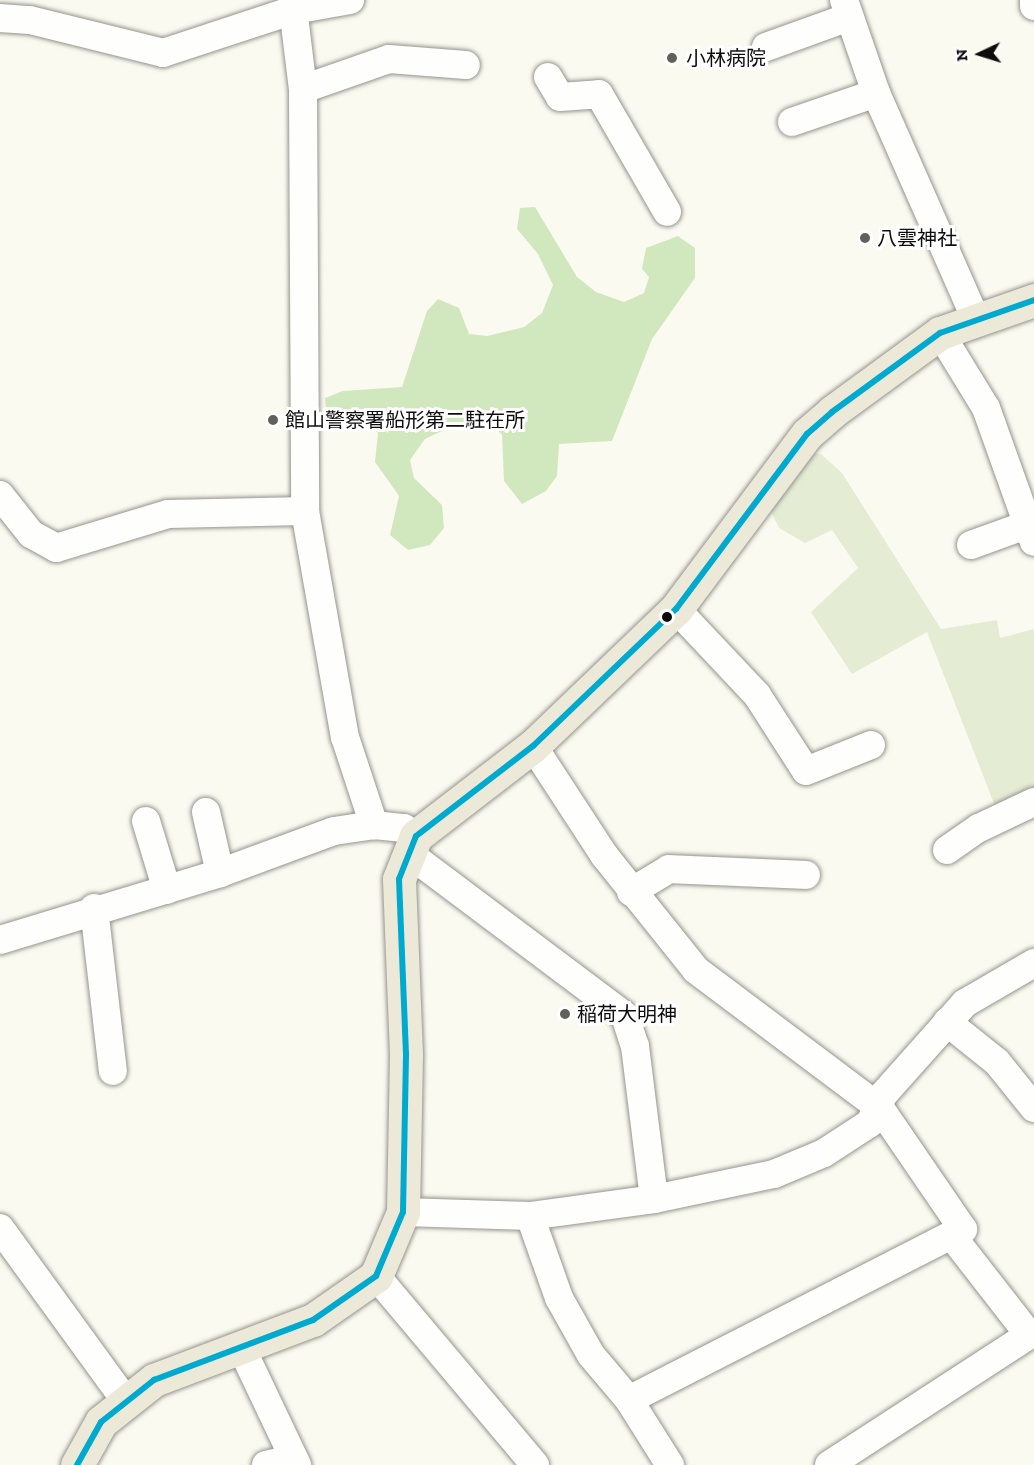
<!DOCTYPE html>
<meta charset="utf-8">
<style>
body{margin:0}
#map{position:relative;width:1034px;height:1465px;overflow:hidden;background:#fbfaf0;font-family:"Zilla Slab","Noto Sans JP",serif}
div>[style]{position:absolute}
.forest>*{inset:0;background:#d1e8be}
.cemetery>*{inset:0;background:#e4ecd4}
.roads{filter:drop-shadow(0 0 2px #94948f) drop-shadow(0 0 2px #94948f)}
.minor>*{height:28px;margin:-14px;padding:0 14px;transform-origin:14px;border-radius:14px;background:#fefefd}
.major>*{height:33px;margin:-16.5px;padding:0 16.5px;transform-origin:16.5px;border-radius:16.5px;background:#ece9d8}
.bus-1>*{height:6px;margin:-3px;padding:0 3px;transform-origin:3px;border-radius:3px;background:#00a9ce}
.dots>*{width:16px;height:16px;translate:-50% -50%;box-sizing:border-box;border:3px solid #fff;border-radius:50%}
span{translate:-50% -50%;white-space:nowrap;text-align:center;line-height:1.15;-webkit-text-stroke:6px #fff;paint-order:stroke}
.poi-label{font-size:20px;color:#0d0d0d}
.left{translate:0 -50%;text-align:left}
.north{position:absolute;left:950px;top:24px;width:60px;height:60px;-webkit-text-stroke:4px #fff;paint-order:stroke;rotate:266deg;font-size:16px;font-weight:700;line-height:24px;text-align:center;color:#0d0d0d}
.north::after{content:'';display:block;margin:auto;width:21px;height:27px;background:#0d0d0d;clip-path:polygon(50% 0,100% 100%,50% 72%,0 100%)}
</style>
<div id="map">
<div class="forest">
<div style="clip-path:polygon(535px 207px,577px 277px,596px 292px,624px 302px,644px 293px,649px 277px,642px 269px,646px 248px,678px 236px,695px 248px,695px 278px,652px 339px,612px 441px,559px 444px,557px 476px,546px 491px,522px 504px,504px 481px,502px 435px,488px 420px,457px 424px,425px 439px,410px 460px,414px 478px,442px 505px,444px 528px,430px 545px,408px 550px,390px 535px,399px 496px,375px 462px,378px 433px,360px 416px,335px 423px,326px 413px,325px 398px,343px 391px,402px 387px,427px 311px,438px 299px,459px 308px,469px 334px,487px 336px,524px 327px,542px 313px,553px 285px,538px 254px,517px 229px,520px 208px)"></div>
</div>
<div class="cemetery">
<div style="clip-path:polygon(814px 454px,821px 454px,842px 473px,941px 629px,997px 620px,1000px 638px,1034px 629px,1034px 794px,997px 811px,927px 632px,852px 674px,811px 612px,858px 568px,832px 530px,805px 543px,779px 528px,771px 512px)"></div>
</div>
<div class="roads">
<div class="minor">
<div style="left:292px;top:0;width:90px;rotate:83deg"></div>
<div style="left:303px;top:89px;width:422px;rotate:89.7deg"></div>
<div style="left:305px;top:511px;width:230px;rotate:80deg"></div>
<div style="left:345px;top:737px;width:93px;rotate:71.8deg"></div>
<div style="left:844px;top:0;width:98px;rotate:71deg"></div>
<div style="left:876px;top:93px;width:245px;rotate:66.2deg"></div>
<div style="left:1034px;top:0;width:6px;rotate:90deg"></div>
<div style="left:0;top:18px;width:30px;rotate:4deg"></div>
<div style="left:30px;top:20px;width:137px;rotate:13.9deg"></div>
<div style="left:163px;top:53px;width:138px;rotate:-18.2deg"></div>
<div style="left:294px;top:10px;width:57px;rotate:-10.1deg"></div>
<div style="left:766px;top:47px;width:88px;rotate:-19.9deg"></div>
<div style="left:548px;top:77px;width:23px;rotate:59deg"></div>
<div style="left:560px;top:97px;width:39px;rotate:-4deg"></div>
<div style="left:599px;top:94px;width:136px;rotate:60deg"></div>
<div style="left:303px;top:89px;width:91px;rotate:-19.2deg"></div>
<div style="left:389px;top:59px;width:77px;rotate:4.5deg"></div>
<div style="left:792px;top:122px;width:89px;rotate:-19deg"></div>
<div style="left:940px;top:333px;width:88px;rotate:58.5deg"></div>
<div style="left:986px;top:408px;width:142px;rotate:70.3deg"></div>
<div style="left:0;top:495px;width:50px;rotate:51.5deg"></div>
<div style="left:31px;top:534px;width:29px;rotate:29deg"></div>
<div style="left:56px;top:548px;width:117px;rotate:-16.9deg"></div>
<div style="left:168px;top:514px;width:137px;rotate:-1.3deg"></div>
<div style="left:971px;top:545px;width:62px;rotate:-19.9deg"></div>
<div style="left:676px;top:609px;width:118px;rotate:46.7deg"></div>
<div style="left:757px;top:695px;width:90px;rotate:57.2deg"></div>
<div style="left:806px;top:771px;width:70px;rotate:-21.8deg"></div>
<div style="left:533px;top:746px;width:130px;rotate:56.9deg"></div>
<div style="left:604px;top:855px;width:147px;rotate:51.3deg"></div>
<div style="left:696px;top:970px;width:230px;rotate:36.9deg"></div>
<div style="left:880px;top:1108px;width:147px;rotate:55.6deg"></div>
<div style="left:963px;top:1229px;width:375px;rotate:152.9deg"></div>
<div style="left:206px;top:812px;width:63px;rotate:77.1deg"></div>
<div style="left:146px;top:821px;width:72px;rotate:73.1deg"></div>
<div style="left:947px;top:850px;width:39px;rotate:-35deg"></div>
<div style="left:979px;top:828px;width:61px;rotate:-25.3deg"></div>
<div style="left:408px;top:853px;width:271px;rotate:36.9deg"></div>
<div style="left:625px;top:1016px;width:32px;rotate:72deg"></div>
<div style="left:635px;top:1046px;width:154px;rotate:82.9deg"></div>
<div style="left:631px;top:892px;width:44px;rotate:-31.2deg"></div>
<div style="left:669px;top:869px;width:137px;rotate:2.5deg"></div>
<div style="left:94px;top:908px;width:164px;rotate:83.4deg"></div>
<div style="left:0;top:940px;width:230px;rotate:-16.9deg"></div>
<div style="left:220px;top:873px;width:121px;rotate:-20.2deg"></div>
<div style="left:334px;top:831px;width:40px;rotate:-8.5deg"></div>
<div style="left:374px;top:825px;width:30px;rotate:6deg"></div>
<div style="left:404px;top:828px;width:14px;rotate:34deg"></div>
<div style="left:947px;top:1022px;width:64px;rotate:38.7deg"></div>
<div style="left:997px;top:1062px;width:59px;rotate:51.2deg"></div>
<div style="left:403px;top:1212px;width:127px;rotate:1.8deg"></div>
<div style="left:530px;top:1216px;width:125px;rotate:-7.8deg"></div>
<div style="left:654px;top:1199px;width:123px;rotate:-11.8deg"></div>
<div style="left:774px;top:1174px;width:54px;rotate:-22.8deg"></div>
<div style="left:824px;top:1153px;width:55px;rotate:-33.1deg"></div>
<div style="left:870px;top:1123px;width:31px;rotate:-65deg"></div>
<div style="left:883px;top:1095px;width:123px;rotate:-48.3deg"></div>
<div style="left:965px;top:1003px;width:80px;rotate:-30.1deg"></div>
<div style="left:530px;top:1216px;width:87px;rotate:70.5deg"></div>
<div style="left:559px;top:1298px;width:65px;rotate:60.7deg"></div>
<div style="left:591px;top:1355px;width:59px;rotate:49.8deg"></div>
<div style="left:629px;top:1400px;width:77px;rotate:57.8deg"></div>
<div style="left:0;top:1228px;width:213px;rotate:54deg"></div>
<div style="left:952px;top:1236px;width:125px;rotate:52.1deg"></div>
<div style="left:376px;top:1276px;width:247px;rotate:49.9deg"></div>
<div style="left:241px;top:1347px;width:131px;rotate:64.6deg"></div>
<div style="left:266px;top:1465px;width:28px;rotate:-13deg"></div>
<div style="left:829px;top:1465px;width:244px;rotate:-33deg"></div>
</div>
<div class="major">
<div style="left:77px;top:1465px;width:49px;rotate:-60.8deg"></div>
<div style="left:101px;top:1422px;width:68px;rotate:-38.4deg"></div>
<div style="left:154px;top:1380px;width:170px;rotate:-20.7deg"></div>
<div style="left:313px;top:1320px;width:77px;rotate:-34.9deg"></div>
<div style="left:376px;top:1276px;width:69px;rotate:-67.1deg"></div>
<div style="left:403px;top:1212px;width:158px;rotate:-88.9deg"></div>
<div style="left:406px;top:1054px;width:175px;rotate:-92.3deg"></div>
<div style="left:399px;top:879px;width:46px;rotate:-68.4deg"></div>
<div style="left:416px;top:836px;width:148px;rotate:-37.6deg"></div>
<div style="left:533px;top:746px;width:198px;rotate:-43.8deg"></div>
<div style="left:676px;top:609px;width:219px;rotate:-53.2deg"></div>
<div style="left:807px;top:434px;width:33px;rotate:-41deg"></div>
<div style="left:832px;top:412px;width:134px;rotate:-36.2deg"></div>
<div style="left:940px;top:333px;width:100px;rotate:-19.3deg"></div>
</div>
</div>
<div class="bus-1">
<div style="left:77px;top:1465px;width:49px;rotate:-60.8deg"></div>
<div style="left:101px;top:1422px;width:68px;rotate:-38.4deg"></div>
<div style="left:154px;top:1380px;width:170px;rotate:-20.7deg"></div>
<div style="left:313px;top:1320px;width:77px;rotate:-34.9deg"></div>
<div style="left:376px;top:1276px;width:69px;rotate:-67.1deg"></div>
<div style="left:403px;top:1212px;width:158px;rotate:-88.9deg"></div>
<div style="left:406px;top:1054px;width:175px;rotate:-92.3deg"></div>
<div style="left:399px;top:879px;width:46px;rotate:-68.4deg"></div>
<div style="left:416px;top:836px;width:148px;rotate:-37.6deg"></div>
<div style="left:533px;top:746px;width:198px;rotate:-43.8deg"></div>
<div style="left:676px;top:609px;width:219px;rotate:-53.2deg"></div>
<div style="left:807px;top:434px;width:33px;rotate:-41deg"></div>
<div style="left:832px;top:412px;width:134px;rotate:-36.2deg"></div>
<div style="left:940px;top:333px;width:100px;rotate:-19.3deg"></div>
</div>
<div class="dots">
<div style="left:672px;top:58px;background:#60605c"></div>
<div style="left:865px;top:238px;background:#60605c"></div>
<div style="left:273px;top:420px;background:#60605c"></div>
<div style="left:667px;top:617px;background:#0d0d0d"></div>
<div style="left:565px;top:1014px;background:#60605c"></div>
</div>
<div class="poi-label">
<span class="left" style="left:686px;top:58px">小林病院</span>
<span class="left" style="left:877px;top:238px">八雲神社</span>
<span class="left" style="left:285px;top:420px">館山警察署船形第二駐在所</span>
<span class="left" style="left:577px;top:1014px">稲荷大明神</span>
</div>
<div class="north">N</div>
</div>
